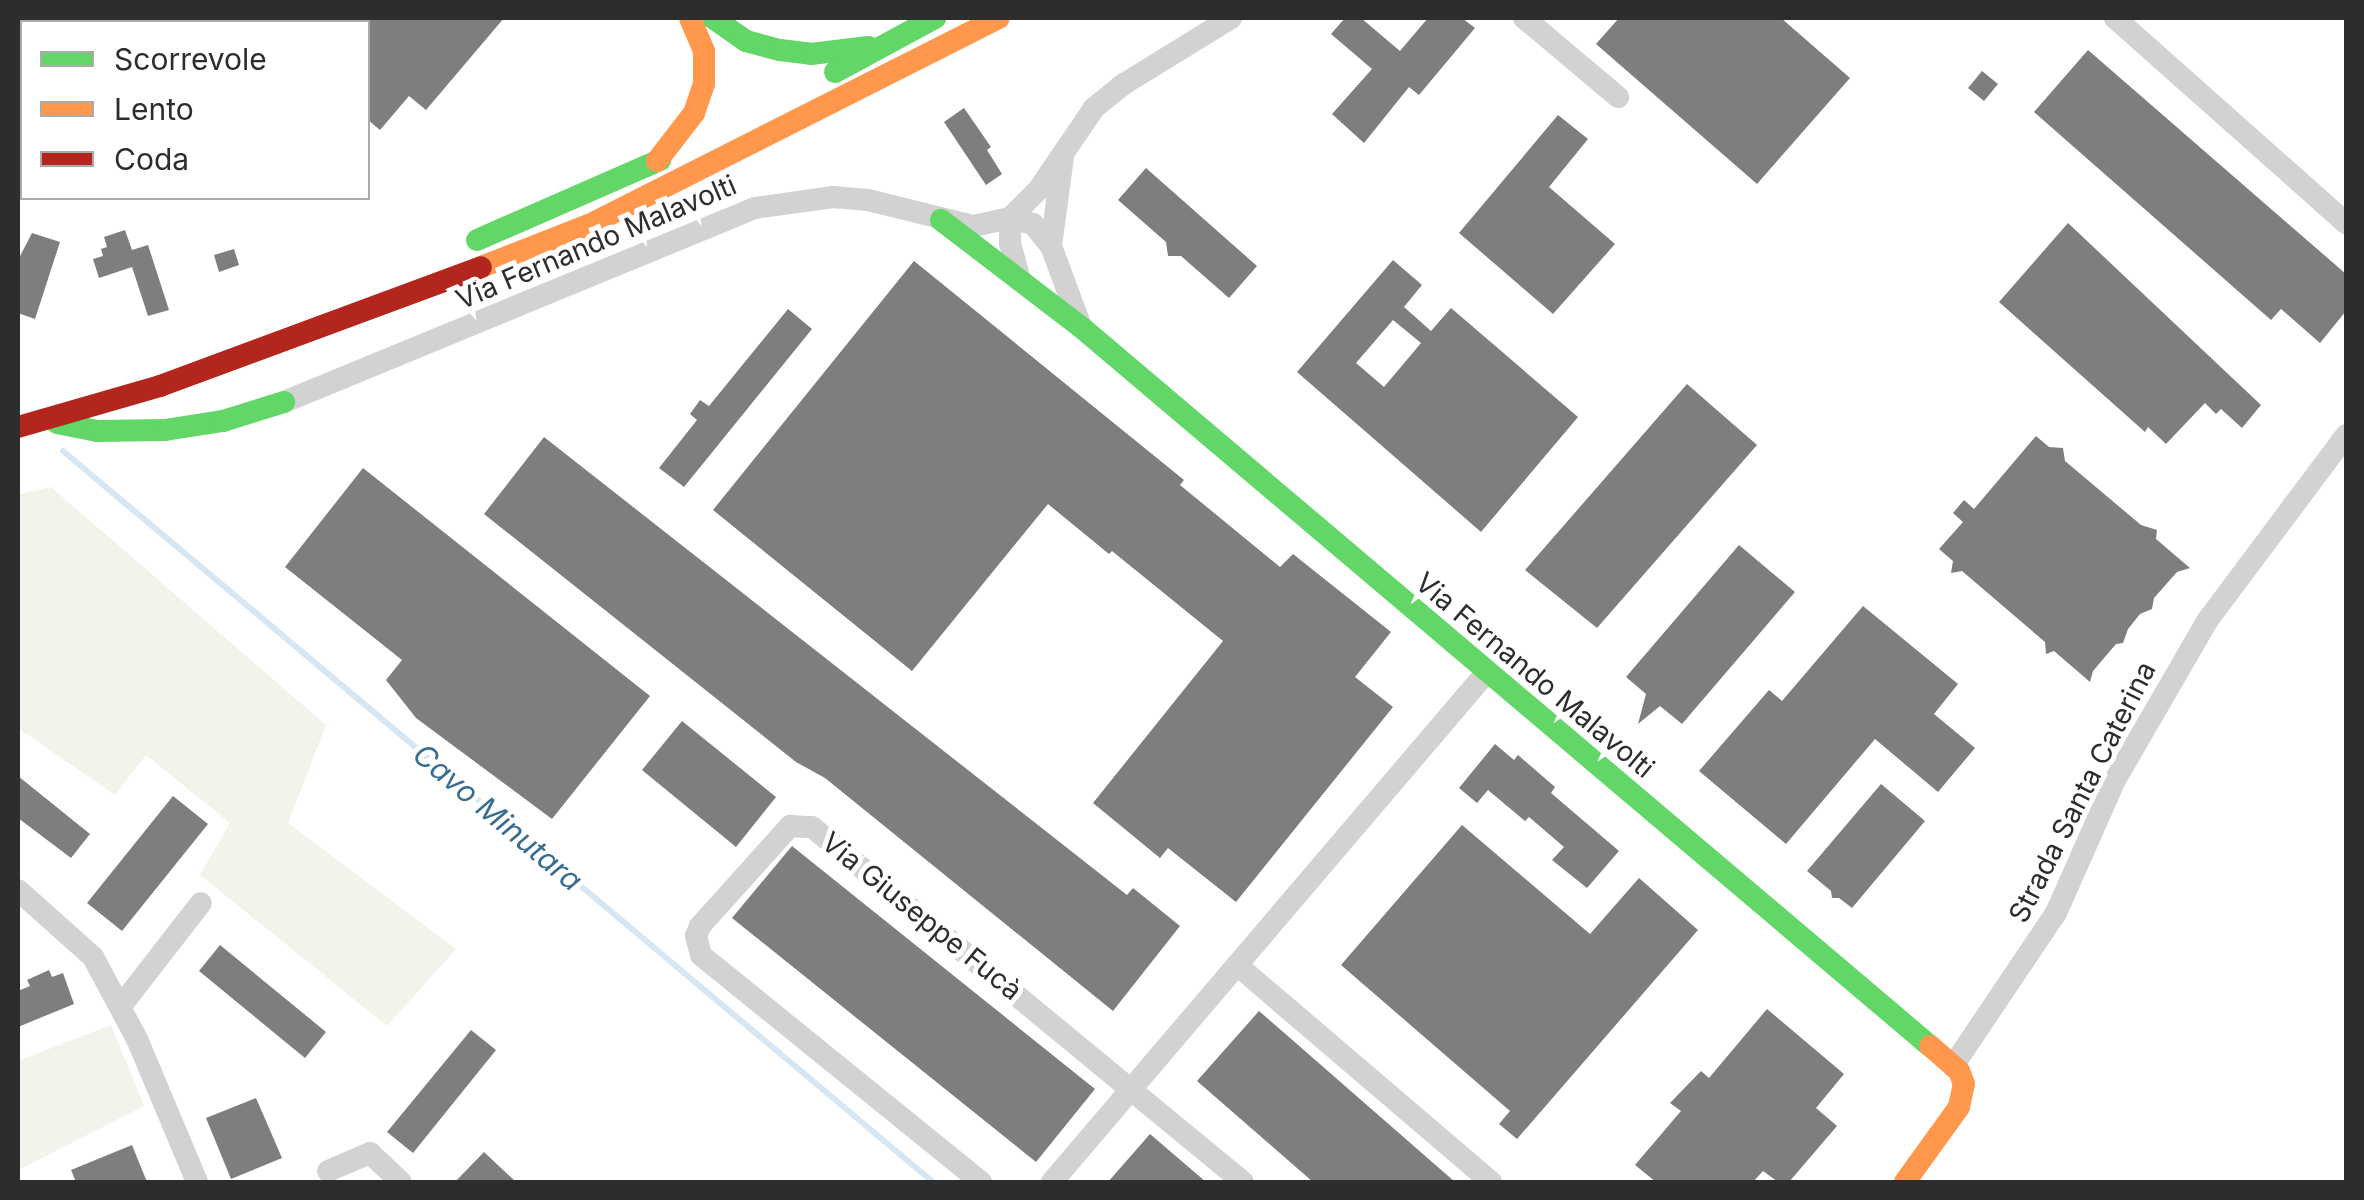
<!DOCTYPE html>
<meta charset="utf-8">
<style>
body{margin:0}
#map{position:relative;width:2364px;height:1200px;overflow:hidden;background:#fff;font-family:Inter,sans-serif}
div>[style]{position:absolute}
.green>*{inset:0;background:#f0f4ea}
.stream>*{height:6px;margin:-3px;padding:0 3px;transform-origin:3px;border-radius:3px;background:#d6e6f2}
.building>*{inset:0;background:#7e7e7e}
.street>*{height:22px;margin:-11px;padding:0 11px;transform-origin:11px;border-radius:11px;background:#d2d2d2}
.fast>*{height:22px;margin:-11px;padding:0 11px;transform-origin:11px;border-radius:11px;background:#63d668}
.slow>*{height:22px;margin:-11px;padding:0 11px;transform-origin:11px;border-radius:11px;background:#ff974d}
.jam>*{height:22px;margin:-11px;padding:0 11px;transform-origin:11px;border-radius:11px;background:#b3261e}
span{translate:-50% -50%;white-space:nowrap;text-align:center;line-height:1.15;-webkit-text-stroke:10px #fff;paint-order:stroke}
.street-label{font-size:28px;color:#2d2d2d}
.water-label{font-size:30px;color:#396d90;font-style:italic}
.frame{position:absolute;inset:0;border:20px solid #2d2d2d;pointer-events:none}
.legend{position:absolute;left:20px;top:20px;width:350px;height:180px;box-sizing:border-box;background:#fff;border:2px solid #ababab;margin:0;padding:12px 18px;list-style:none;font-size:30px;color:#2d2d2d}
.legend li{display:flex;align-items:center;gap:20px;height:50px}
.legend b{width:50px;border:2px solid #ababab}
</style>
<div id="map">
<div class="green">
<div style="clip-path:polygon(51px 487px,326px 725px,288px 823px,456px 949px,387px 1026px,200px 875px,230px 823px,146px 755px,115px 795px,18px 728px,18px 494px)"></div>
<div style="clip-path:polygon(111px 1025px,144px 1106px,18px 1170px,18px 1061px)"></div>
</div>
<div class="stream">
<div style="left:63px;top:451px;width:1136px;rotate:40.04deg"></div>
</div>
<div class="building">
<div style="clip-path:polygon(368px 18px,504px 18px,426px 110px,409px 96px,380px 130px,368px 120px)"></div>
<div style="clip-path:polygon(1345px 18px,1361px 18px,1400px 51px,1428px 18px,1462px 18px,1475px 28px,1419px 95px,1409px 87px,1364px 143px,1332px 114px,1372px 69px,1331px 34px)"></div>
<div style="clip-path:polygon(1619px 18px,1781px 18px,1850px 78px,1757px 184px,1596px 44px)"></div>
<div style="clip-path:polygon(2088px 50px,2346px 274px,2346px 311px,2320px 343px,2281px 309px,2271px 320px,2034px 112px)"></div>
<div style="clip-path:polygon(1982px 71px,1998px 84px,1984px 101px,1968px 88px)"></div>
<div style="clip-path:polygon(964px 108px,991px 147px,987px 150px,1002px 174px,986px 185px,944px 122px)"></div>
<div style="clip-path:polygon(1558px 115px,1588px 139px,1549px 187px,1615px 244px,1553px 314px,1459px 233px)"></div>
<div style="clip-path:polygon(1146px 168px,1257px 266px,1229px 298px,1181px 256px,1168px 256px,1166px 242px,1118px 200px)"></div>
<div style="clip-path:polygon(2068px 223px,2261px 405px,2242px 428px,2221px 409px,2216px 414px,2205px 403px,2166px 444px,2148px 427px,2145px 432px,1999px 302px)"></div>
<div style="clip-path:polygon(125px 230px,132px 250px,148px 245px,169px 310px,148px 316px,132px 267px,99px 278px,93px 259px,103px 256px,101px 249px,107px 247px,104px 237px)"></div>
<div style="clip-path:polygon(32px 233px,60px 242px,35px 319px,18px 313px,18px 260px)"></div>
<div style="clip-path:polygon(234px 249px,239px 265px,219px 272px,214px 255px)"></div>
<div style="clip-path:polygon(evenodd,1393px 260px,1422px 285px,1404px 307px,1431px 331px,1451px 308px,1578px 417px,1481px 532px,1297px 372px,1393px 260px,1393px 320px,1421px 343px,1384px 387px,1356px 363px,1393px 320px)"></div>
<div style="clip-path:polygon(914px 261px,1184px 480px,1180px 485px,1280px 567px,1293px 554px,1391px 632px,1355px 677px,1393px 707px,1236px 902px,1168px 848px,1160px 858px,1093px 803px,1223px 641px,1112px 551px,1109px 554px,1048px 504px,912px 671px,713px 510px)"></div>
<div style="clip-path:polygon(788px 309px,812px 329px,684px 487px,659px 468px,697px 420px,690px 414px,700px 400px,709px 406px)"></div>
<div style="clip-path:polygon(1687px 384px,1757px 445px,1597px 628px,1525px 570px)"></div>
<div style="clip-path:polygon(2036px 436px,2049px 447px,2063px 448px,2065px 461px,2141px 525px,2157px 530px,2156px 539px,2190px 568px,2177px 572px,2154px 598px,2152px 609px,2140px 614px,2128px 629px,2123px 643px,2116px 644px,2093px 671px,2090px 682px,2054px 651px,2046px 654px,2045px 642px,1962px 571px,1951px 573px,1953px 561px,1939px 549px,1963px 522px,1953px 513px,1964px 500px,1974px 509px)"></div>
<div style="clip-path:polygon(544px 437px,1127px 895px,1133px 888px,1180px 926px,1113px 1011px,825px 778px,796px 762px,484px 514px)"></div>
<div style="clip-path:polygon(363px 468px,650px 696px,552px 819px,416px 718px,386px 680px,402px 660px,285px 567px)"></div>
<div style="clip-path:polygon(1739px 545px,1795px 592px,1682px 724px,1660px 706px,1638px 724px,1646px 694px,1626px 677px)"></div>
<div style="clip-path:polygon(1863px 606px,1958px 684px,1934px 714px,1975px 748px,1938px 792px,1875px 739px,1786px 844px,1699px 771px,1769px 690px,1782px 701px)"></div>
<div style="clip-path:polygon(682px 721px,776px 797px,736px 847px,642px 770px)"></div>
<div style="clip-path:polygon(1495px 744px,1514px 760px,1518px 755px,1555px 787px,1551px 793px,1619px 851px,1587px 888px,1552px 860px,1564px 847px,1529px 817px,1525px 821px,1488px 790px,1477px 803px,1459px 788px)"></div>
<div style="clip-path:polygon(18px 776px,90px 834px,71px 858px,18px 818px)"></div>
<div style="clip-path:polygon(1881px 784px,1925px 821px,1852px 908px,1839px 898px,1832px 898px,1831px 891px,1807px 871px)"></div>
<div style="clip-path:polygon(173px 796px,208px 824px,122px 931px,87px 903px)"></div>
<div style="clip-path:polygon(1462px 825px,1590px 934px,1639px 878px,1698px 930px,1517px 1139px,1499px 1124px,1510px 1111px,1341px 965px)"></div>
<div style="clip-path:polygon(792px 846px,1095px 1089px,1036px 1162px,732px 918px)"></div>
<div style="clip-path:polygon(220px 945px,326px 1032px,305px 1058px,199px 971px)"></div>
<div style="clip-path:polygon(49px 970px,52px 977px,63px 973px,74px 1004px,18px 1027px,18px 991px,30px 986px,27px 980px)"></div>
<div style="clip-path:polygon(1767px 1009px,1844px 1074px,1816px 1108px,1837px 1126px,1789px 1182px,1778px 1182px,1763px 1171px,1753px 1182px,1656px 1182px,1635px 1165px,1681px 1111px,1670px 1103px,1701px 1071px,1709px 1078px)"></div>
<div style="clip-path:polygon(1259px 1011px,1455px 1182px,1313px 1182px,1197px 1081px)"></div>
<div style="clip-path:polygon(471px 1030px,496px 1050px,413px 1153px,387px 1132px)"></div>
<div style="clip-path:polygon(256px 1098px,282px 1158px,231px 1179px,206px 1118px)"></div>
<div style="clip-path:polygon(1150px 1134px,1206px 1182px,1108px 1182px)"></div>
<div style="clip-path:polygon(132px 1145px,147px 1182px,76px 1182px,71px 1170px)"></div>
<div style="clip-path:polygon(484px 1152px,516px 1182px,455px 1182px)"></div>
</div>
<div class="street">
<div style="left:1524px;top:18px;width:123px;rotate:40deg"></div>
<div style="left:2115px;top:18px;width:309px;rotate:41.6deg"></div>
<div style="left:147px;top:22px;width:6px;rotate:-45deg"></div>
<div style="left:18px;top:120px;width:4px;rotate:27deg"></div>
<div style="left:1063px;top:157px;width:90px;rotate:97.7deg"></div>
<div style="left:1051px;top:246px;width:83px;rotate:69.6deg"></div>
<div style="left:1010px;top:218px;width:41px;rotate:-45deg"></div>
<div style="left:1039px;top:189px;width:98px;rotate:-55.8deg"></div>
<div style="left:1094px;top:108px;width:38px;rotate:-39deg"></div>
<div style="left:1124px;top:84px;width:126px;rotate:-31.7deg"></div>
<div style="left:1010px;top:218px;width:25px;rotate:90deg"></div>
<div style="left:1010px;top:243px;width:39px;rotate:75deg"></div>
<div style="left:284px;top:402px;width:509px;rotate:-22.39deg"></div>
<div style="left:755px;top:208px;width:79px;rotate:-8deg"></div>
<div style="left:833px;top:197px;width:35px;rotate:5deg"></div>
<div style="left:868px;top:200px;width:108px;rotate:13.9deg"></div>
<div style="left:973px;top:226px;width:38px;rotate:-12deg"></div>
<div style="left:1010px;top:218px;width:24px;rotate:15deg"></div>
<div style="left:1033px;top:224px;width:28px;rotate:51deg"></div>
<div style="left:18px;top:890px;width:101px;rotate:41.8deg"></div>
<div style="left:93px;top:957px;width:93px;rotate:61.8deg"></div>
<div style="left:137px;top:1039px;width:155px;rotate:67.2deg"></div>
<div style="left:1237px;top:965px;width:334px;rotate:40.5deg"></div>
<div style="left:121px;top:1006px;width:130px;rotate:-52.2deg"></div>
<div style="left:1953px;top:1066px;width:184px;rotate:-56.1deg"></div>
<div style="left:2056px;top:913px;width:145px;rotate:-66.1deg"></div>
<div style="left:2115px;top:780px;width:184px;rotate:-59.9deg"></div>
<div style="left:2207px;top:621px;width:232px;rotate:-53.2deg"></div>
<div style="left:328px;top:1171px;width:46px;rotate:-23.2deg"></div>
<div style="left:370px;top:1153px;width:42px;rotate:43.1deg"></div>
<div style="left:981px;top:1182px;width:360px;rotate:-141deg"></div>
<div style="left:701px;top:955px;width:20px;rotate:-105deg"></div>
<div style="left:696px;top:936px;width:11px;rotate:-68deg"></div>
<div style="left:700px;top:926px;width:135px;rotate:-48deg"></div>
<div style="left:790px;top:826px;width:22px;rotate:3deg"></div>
<div style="left:812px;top:827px;width:558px;rotate:39.48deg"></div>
<div style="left:1052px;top:1182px;width:669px;rotate:-49.55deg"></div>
</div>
<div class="fast">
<div style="left:713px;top:18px;width:40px;rotate:34.9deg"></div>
<div style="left:746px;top:41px;width:35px;rotate:15deg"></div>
<div style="left:780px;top:50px;width:31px;rotate:7deg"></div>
<div style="left:811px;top:54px;width:58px;rotate:-6.9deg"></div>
<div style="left:835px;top:72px;width:114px;rotate:-28.4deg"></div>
<div style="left:941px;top:220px;width:176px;rotate:37.4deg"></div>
<div style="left:1081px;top:327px;width:1113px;rotate:40.26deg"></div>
<div style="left:477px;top:240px;width:200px;rotate:-23.6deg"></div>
<div style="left:57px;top:423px;width:41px;rotate:11.3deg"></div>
<div style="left:97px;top:431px;width:68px;rotate:-0.8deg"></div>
<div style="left:165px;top:430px;width:59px;rotate:-8.8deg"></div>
<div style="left:223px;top:421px;width:64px;rotate:-17.3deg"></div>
</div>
<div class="slow">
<div style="left:657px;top:161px;width:61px;rotate:-52.4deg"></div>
<div style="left:694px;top:113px;width:31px;rotate:-71deg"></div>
<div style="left:704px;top:84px;width:33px;rotate:-90deg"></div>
<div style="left:704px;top:51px;width:36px;rotate:-113deg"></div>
<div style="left:481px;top:267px;width:116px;rotate:-21.3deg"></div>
<div style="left:589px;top:225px;width:459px;rotate:-26.8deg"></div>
<div style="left:1905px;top:1182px;width:92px;rotate:-54.2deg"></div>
<div style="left:1959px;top:1107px;width:24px;rotate:-78deg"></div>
<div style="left:1964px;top:1084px;width:14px;rotate:-111deg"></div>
<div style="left:1959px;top:1071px;width:38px;rotate:-139deg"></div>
</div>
<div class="jam">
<div style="left:18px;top:427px;width:148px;rotate:-16.1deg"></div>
<div style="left:160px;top:386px;width:342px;rotate:-20.3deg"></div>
</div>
<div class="street-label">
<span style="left:596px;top:242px;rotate:-23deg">Via Fernando Malavolti</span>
<span style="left:1535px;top:675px;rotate:40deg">Via Fernando Malavolti</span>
<span style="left:2082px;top:792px;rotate:-63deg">Strada Santa Caterina</span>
<span style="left:922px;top:916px;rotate:39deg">Via Giuseppe Fucà</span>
</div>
<div class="water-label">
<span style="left:498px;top:817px;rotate:40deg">Cavo Minutara</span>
</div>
<div class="frame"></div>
<ul class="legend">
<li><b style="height:12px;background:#63d668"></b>Scorrevole</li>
<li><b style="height:12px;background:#ff974d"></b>Lento</li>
<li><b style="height:12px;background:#b3261e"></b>Coda</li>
</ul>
</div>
